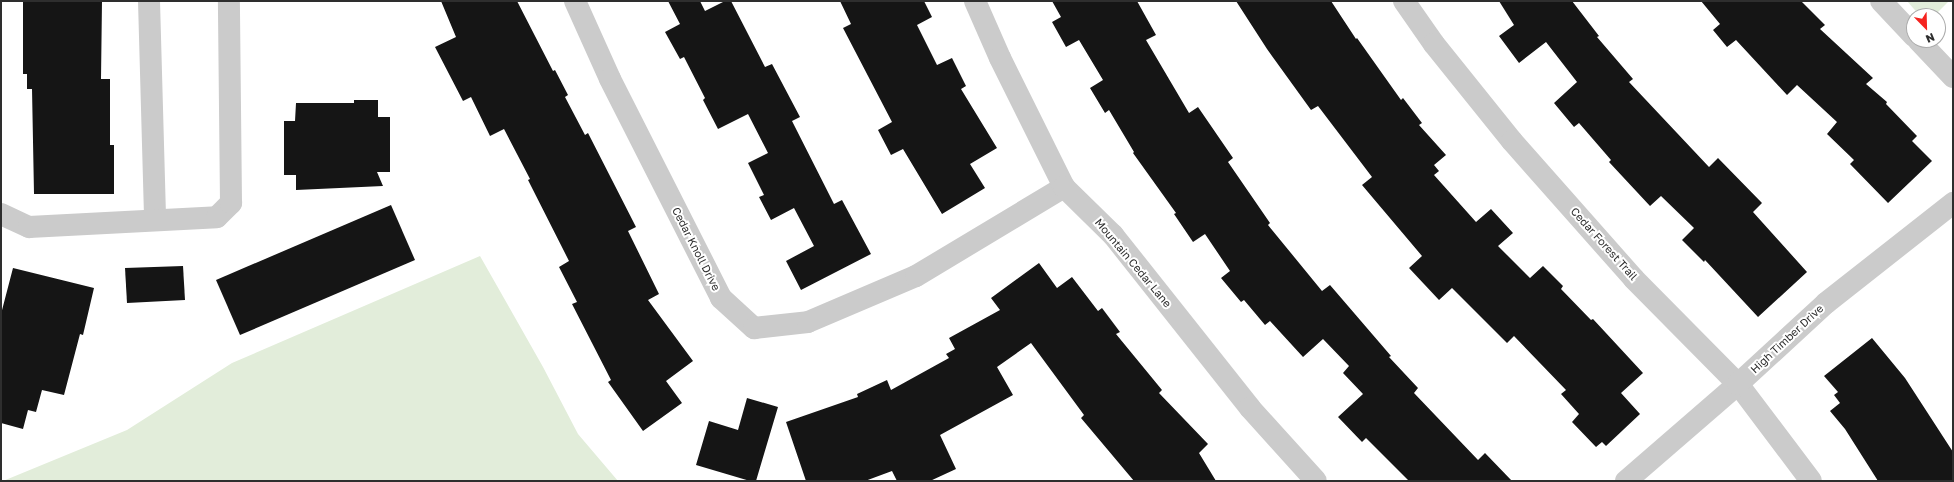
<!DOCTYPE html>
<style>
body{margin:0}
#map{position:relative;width:1954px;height:482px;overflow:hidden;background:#fff;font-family:"Golos Text",sans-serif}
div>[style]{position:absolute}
.green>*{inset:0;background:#e2edda}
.building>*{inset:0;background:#151515}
.minor>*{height:22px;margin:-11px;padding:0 11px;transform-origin:11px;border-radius:11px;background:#cbcbcb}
span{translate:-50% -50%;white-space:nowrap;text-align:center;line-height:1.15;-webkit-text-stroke:4px #fff;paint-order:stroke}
.street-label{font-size:11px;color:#2e2e2e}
.frame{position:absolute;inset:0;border:2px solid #2e2e2e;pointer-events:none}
.north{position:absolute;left:1906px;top:8px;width:40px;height:40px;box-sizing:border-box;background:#fff;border:1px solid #ababab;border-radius:50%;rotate:157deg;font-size:11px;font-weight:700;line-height:16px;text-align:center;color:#2e2e2e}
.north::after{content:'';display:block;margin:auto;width:14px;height:18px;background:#f5231f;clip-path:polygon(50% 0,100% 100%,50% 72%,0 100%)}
</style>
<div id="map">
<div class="green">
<div style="clip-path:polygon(1907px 1px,1949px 1px,1934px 16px,1920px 16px)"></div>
<div style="clip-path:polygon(480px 256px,543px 367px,578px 434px,618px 481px,3px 481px,127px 430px,232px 363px)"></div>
</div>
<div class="building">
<div style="clip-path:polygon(23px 1px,102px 1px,101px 79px,110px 79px,110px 145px,114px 145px,114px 194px,34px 194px,32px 89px,27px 89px,27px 74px,23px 74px)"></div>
<div style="clip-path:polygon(441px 1px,517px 1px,553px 71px,555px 70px,568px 95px,565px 97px,585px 135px,588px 133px,636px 227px,628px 231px,659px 294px,648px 300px,693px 361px,666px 381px,682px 403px,643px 431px,608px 382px,611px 380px,572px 304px,577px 302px,559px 267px,569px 261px,528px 180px,530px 179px,504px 129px,490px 136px,471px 97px,463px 101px,435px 47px,456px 37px)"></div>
<div style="clip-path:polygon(668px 1px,700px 1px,705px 11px,725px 1px,731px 1px,765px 67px,772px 64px,800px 117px,792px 121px,834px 204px,842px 200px,871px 254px,801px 290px,786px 261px,814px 246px,794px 208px,771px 220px,759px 197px,764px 195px,748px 163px,768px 153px,748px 114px,718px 129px,703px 100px,705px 98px,684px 57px,680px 59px,665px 32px,680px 24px)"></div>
<div style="clip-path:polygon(840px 1px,924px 1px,932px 17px,917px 25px,937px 65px,952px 58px,966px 86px,961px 89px,997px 148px,970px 164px,985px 188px,942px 214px,903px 149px,891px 155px,878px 130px,892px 122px,843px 28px,851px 24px)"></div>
<div style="clip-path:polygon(1052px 1px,1137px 1px,1156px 35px,1146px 40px,1189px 113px,1198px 107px,1233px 158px,1228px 162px,1270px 223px,1268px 225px,1322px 291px,1330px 285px,1391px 356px,1389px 357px,1418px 388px,1414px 393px,1478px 460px,1485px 453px,1512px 481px,1409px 481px,1366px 438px,1362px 442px,1338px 417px,1363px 394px,1343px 373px,1349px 366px,1323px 339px,1303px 357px,1270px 321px,1265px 325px,1244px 300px,1241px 302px,1221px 278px,1230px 271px,1205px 234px,1193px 242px,1174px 214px,1176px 213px,1133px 153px,1134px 152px,1109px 110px,1105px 113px,1090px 88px,1103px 80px,1079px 40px,1066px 47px,1052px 22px,1061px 17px)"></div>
<div style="clip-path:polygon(1236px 1px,1331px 1px,1356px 39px,1357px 38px,1401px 100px,1403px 98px,1422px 123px,1419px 125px,1446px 155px,1434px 165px,1439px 171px,1434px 175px,1476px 222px,1491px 209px,1513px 233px,1498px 246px,1530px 278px,1543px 266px,1563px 286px,1561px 289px,1591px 320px,1593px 319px,1643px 373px,1621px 393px,1640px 414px,1606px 446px,1602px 442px,1596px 447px,1572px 422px,1579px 414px,1561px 394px,1566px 390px,1514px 336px,1507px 343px,1452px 288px,1439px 300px,1409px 268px,1422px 256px,1362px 185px,1372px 177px,1318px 106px,1311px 110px,1267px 49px)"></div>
<div style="clip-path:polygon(1499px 1px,1572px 1px,1599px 36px,1597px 37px,1633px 79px,1629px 82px,1709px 167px,1718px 158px,1762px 203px,1753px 212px,1807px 272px,1758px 317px,1705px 260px,1704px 262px,1682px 240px,1694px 228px,1661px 196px,1650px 206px,1609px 162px,1611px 160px,1579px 123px,1574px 127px,1554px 103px,1577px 82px,1546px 42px,1519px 63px,1499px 36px,1514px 25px)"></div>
<div style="clip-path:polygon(1701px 1px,1801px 1px,1825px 25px,1820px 29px,1873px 78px,1866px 84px,1887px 102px,1886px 104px,1917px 136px,1912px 141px,1932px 161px,1888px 203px,1850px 164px,1854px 160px,1827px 134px,1837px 122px,1797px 85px,1787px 95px,1736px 40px,1727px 47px,1713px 30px,1720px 24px)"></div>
<div style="clip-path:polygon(354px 100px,378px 100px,378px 117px,390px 117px,390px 172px,377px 172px,383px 186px,296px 190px,296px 175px,284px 175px,284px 121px,295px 121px,296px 103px,354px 103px)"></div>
<div style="clip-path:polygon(391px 205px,415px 260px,240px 335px,216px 280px)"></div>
<div style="clip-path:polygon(1039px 263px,1057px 288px,1072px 277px,1098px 311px,1102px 308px,1120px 332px,1116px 334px,1162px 390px,1159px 393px,1208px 444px,1199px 453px,1216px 481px,1134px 481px,1081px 418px,1084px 415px,1031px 343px,997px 367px,1013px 395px,940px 435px,956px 469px,930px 481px,897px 481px,892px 471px,865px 481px,806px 481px,786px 422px,858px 397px,857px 394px,887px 380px,891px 390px,949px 358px,946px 354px,955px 349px,949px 338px,1000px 310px,991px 298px)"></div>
<div style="clip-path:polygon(183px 266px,185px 300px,127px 303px,125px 268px)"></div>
<div style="clip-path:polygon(13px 268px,94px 288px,83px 335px,80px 334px,64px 395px,42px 390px,36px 412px,28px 410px,23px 429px,1px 423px,1px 314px)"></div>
<div style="clip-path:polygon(1872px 338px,1905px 378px,1953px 452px,1953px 481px,1878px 481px,1845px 429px,1830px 411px,1840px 403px,1834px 395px,1838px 392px,1824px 376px)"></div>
<div style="clip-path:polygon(747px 398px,778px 407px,756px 481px,750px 481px,696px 465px,709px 421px,738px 430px)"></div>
</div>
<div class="minor">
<div style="left:149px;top:1px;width:219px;rotate:88.4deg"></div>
<div style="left:575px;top:1px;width:85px;rotate:65.8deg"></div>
<div style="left:610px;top:79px;width:246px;rotate:63.1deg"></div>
<div style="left:721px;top:298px;width:45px;rotate:42.3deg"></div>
<div style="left:754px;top:328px;width:54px;rotate:-6.3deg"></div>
<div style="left:808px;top:322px;width:117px;rotate:-23.1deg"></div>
<div style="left:916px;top:276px;width:173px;rotate:-31deg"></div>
<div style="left:975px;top:1px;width:62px;rotate:66.3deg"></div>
<div style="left:1000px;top:58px;width:144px;rotate:63.6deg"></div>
<div style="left:1064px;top:187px;width:69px;rotate:44.4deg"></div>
<div style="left:1113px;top:235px;width:221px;rotate:51.6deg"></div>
<div style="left:1250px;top:408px;width:98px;rotate:47.9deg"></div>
<div style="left:1404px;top:1px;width:52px;rotate:55.1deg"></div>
<div style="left:1434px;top:44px;width:124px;rotate:51.2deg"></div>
<div style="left:1512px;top:141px;width:184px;rotate:48.5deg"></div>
<div style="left:1634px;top:279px;width:148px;rotate:45.3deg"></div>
<div style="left:1738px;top:384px;width:121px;rotate:53deg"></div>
<div style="left:1881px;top:1px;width:48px;rotate:46.7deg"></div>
<div style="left:1918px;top:40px;width:51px;rotate:46.6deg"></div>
<div style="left:1px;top:214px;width:31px;rotate:25deg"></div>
<div style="left:29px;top:227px;width:188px;rotate:-3deg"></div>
<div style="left:217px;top:217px;width:20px;rotate:-45deg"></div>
<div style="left:231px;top:203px;width:202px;rotate:-90.6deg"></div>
<div style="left:1626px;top:481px;width:148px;rotate:-40.9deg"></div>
<div style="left:1738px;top:384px;width:120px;rotate:-42.6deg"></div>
<div style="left:1826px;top:303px;width:162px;rotate:-38.2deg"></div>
</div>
<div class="street-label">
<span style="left:1604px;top:244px;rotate:48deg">Cedar Forest Trail</span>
<span style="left:696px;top:249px;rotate:63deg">Cedar Knoll Drive</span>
<span style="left:1133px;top:263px;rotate:50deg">Mountain Cedar Lane</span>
<span style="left:1787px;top:339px;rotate:-43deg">High Timber Drive</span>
</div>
<div class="frame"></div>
<div class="north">N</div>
</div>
